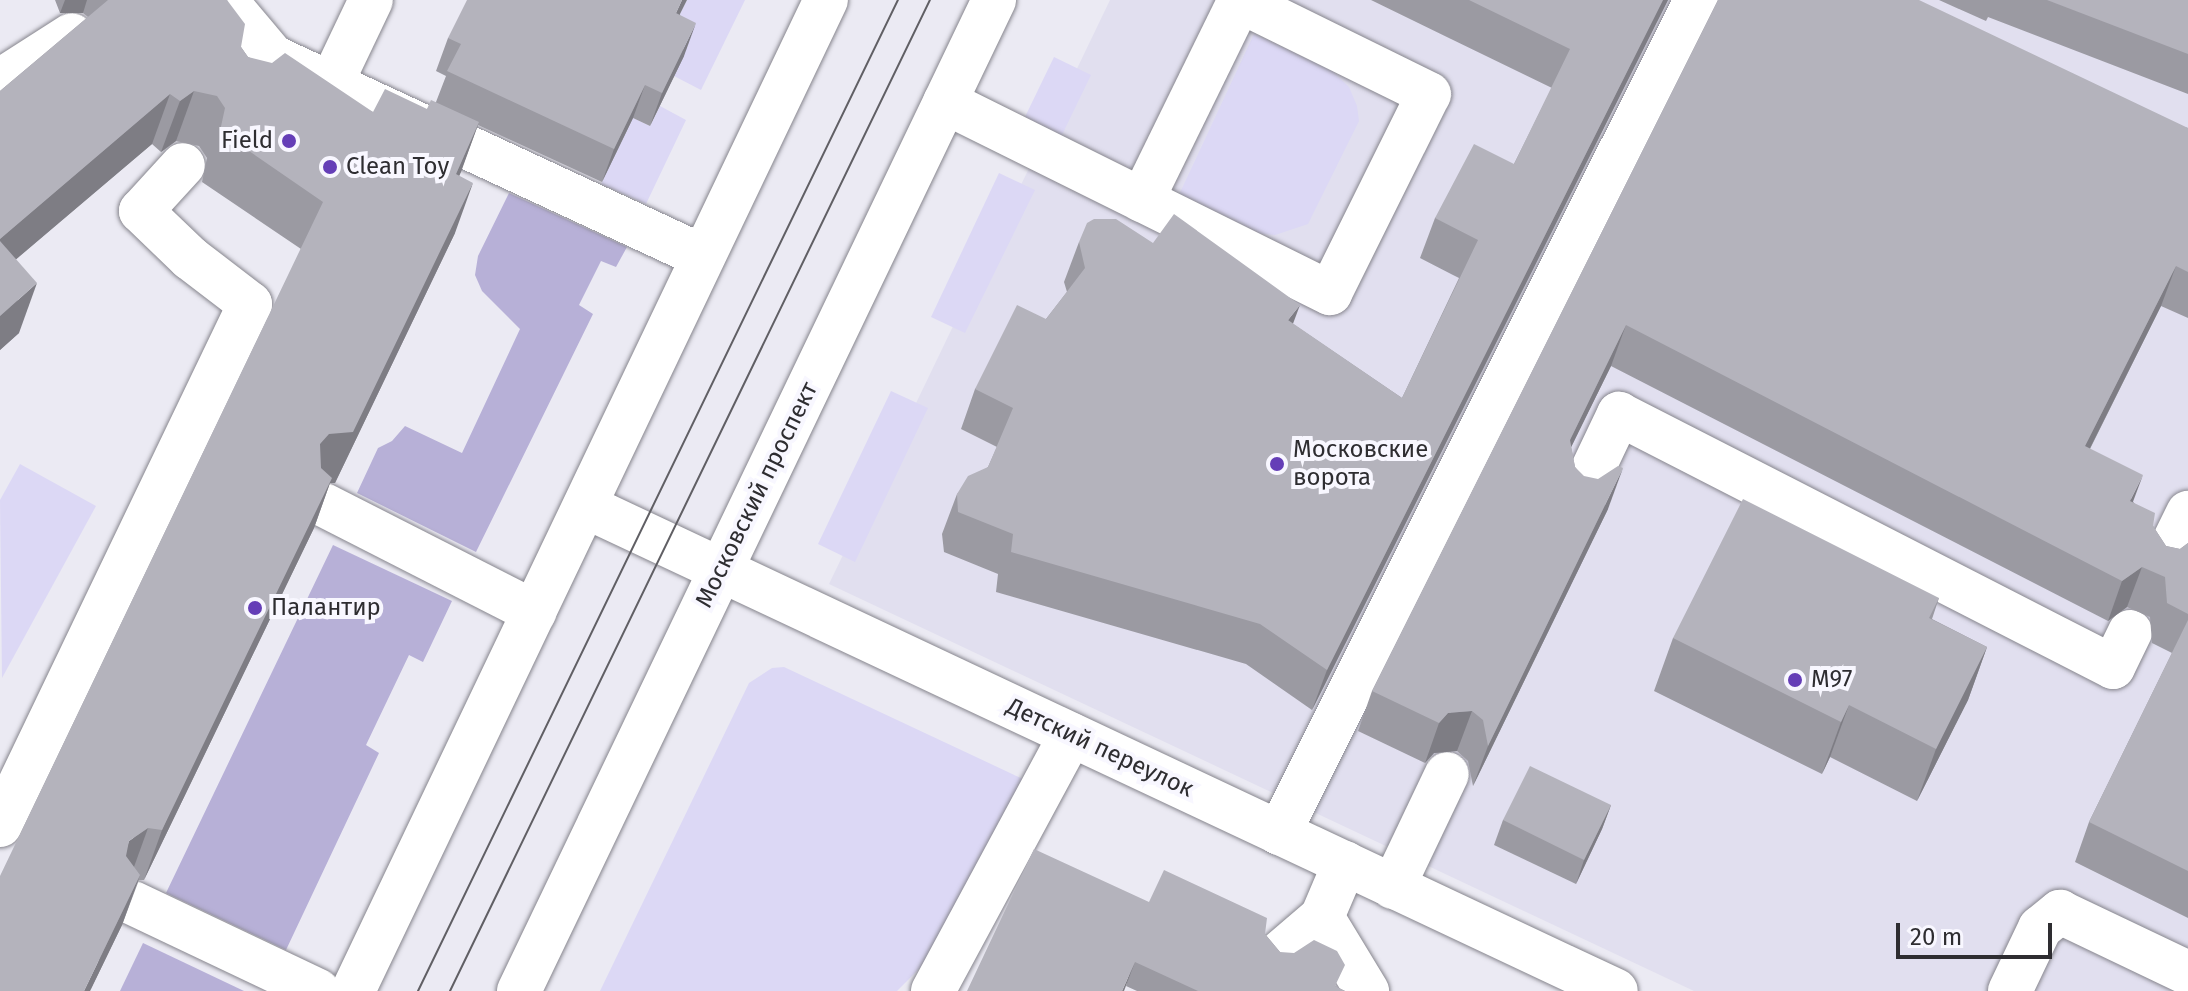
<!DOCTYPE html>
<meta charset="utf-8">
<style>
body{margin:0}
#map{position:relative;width:2188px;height:991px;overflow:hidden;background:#ebeaf3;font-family:"Fira Sans",sans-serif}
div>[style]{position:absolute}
.built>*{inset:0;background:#e1dfef}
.green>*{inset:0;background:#dcd8f5}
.forest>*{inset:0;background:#b7b0d7}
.roads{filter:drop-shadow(0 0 2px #86858d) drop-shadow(0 0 2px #86858d)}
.minor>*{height:44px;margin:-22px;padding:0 22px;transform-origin:22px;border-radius:22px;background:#fff}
.major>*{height:44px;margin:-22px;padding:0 22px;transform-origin:22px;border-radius:22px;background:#fff}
.tram>*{height:2px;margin:-1px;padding:0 1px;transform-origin:1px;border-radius:1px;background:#605f64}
.wall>*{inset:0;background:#9b9aa2}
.shaded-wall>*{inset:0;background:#7e7d84}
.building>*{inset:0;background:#b4b3bc}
.dots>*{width:22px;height:22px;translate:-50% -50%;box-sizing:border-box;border:4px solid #f8f7ff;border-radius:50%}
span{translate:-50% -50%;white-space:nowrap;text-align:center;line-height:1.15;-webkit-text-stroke:8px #f8f7ff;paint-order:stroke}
.poi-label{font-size:24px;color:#2e2d31}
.right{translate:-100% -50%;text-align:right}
.left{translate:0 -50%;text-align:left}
.street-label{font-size:24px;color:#2e2d31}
.scale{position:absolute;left:1896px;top:923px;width:156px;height:36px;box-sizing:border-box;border:4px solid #2e2d31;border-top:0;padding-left:10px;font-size:24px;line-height:28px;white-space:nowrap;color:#2e2d31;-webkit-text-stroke:6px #f8f7ff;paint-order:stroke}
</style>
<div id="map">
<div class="built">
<div style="clip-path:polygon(1110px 0,2188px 0,2188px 991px,1694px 991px,829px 584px)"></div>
</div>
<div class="green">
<div style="clip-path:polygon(687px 0,745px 0,701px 90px,674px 76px,664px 46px)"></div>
<div style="clip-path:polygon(1254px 34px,1331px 70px,1349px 87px,1357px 106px,1359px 121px,1308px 224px,1275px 235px,1253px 233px,1178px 197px)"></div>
<div style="clip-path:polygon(1054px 57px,1091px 75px,1060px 139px,1023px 121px)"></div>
<div style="clip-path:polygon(660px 106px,686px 120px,646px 204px,601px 184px,633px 118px,650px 126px)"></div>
<div style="clip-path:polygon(999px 173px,1035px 190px,965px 333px,931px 317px)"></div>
<div style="clip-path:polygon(891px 391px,928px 408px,855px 562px,818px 544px)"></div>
<div style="clip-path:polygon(20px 464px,96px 506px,2px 678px,0 500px)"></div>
<div style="clip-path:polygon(784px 667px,1023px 779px,922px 966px,897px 991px,600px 991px,749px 683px,772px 668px)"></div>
</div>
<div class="forest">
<div style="clip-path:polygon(509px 193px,627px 247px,616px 267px,601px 261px,579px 305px,593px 314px,476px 552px,357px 493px,378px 448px,392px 441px,405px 426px,462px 453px,520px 329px,482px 291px,475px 275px,478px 256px)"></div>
<div style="clip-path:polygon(333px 545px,452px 601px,423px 662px,409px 655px,366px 745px,379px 753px,286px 950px,166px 893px)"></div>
<div style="clip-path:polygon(143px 943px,244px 991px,120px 991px)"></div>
</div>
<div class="roads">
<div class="minor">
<div style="left:225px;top:0;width:75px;rotate:49.9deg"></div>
<div style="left:273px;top:57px;width:474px;rotate:24.9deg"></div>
<div style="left:0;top:81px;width:85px;rotate:-32.6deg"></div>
<div style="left:330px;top:86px;width:95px;rotate:-64.5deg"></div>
<div style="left:945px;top:102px;width:430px;rotate:26.4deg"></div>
<div style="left:1330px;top:293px;width:222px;rotate:-63.6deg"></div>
<div style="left:1429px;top:94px;width:213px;rotate:-153.8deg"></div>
<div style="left:1142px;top:200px;width:223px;rotate:-63.9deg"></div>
<div style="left:1581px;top:494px;width:89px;rotate:-64.6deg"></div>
<div style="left:1619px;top:414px;width:555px;rotate:27.12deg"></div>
<div style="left:2113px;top:667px;width:39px;rotate:-64deg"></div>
<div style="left:324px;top:505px;width:236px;rotate:27deg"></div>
<div style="left:585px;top:506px;width:1139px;rotate:25.19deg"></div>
<div style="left:2163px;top:564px;width:57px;rotate:-63.9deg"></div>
<div style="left:0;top:825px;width:578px;rotate:-64.37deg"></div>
<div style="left:250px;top:304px;width:76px;rotate:-142.5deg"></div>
<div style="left:190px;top:258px;width:68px;rotate:-136.2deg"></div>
<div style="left:141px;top:211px;width:62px;rotate:-47.6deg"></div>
<div style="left:1279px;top:833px;width:932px;rotate:-63.41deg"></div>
<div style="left:1345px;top:863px;width:59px;rotate:113.1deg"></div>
<div style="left:1322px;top:917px;width:87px;rotate:58.7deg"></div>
<div style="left:1393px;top:887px;width:125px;rotate:-64.5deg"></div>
<div style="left:133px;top:903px;width:205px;rotate:25.4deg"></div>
<div style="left:1280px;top:953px;width:55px;rotate:-40.6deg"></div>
<div style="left:933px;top:991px;width:291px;rotate:-61.7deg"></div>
<div style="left:2010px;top:991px;width:70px;rotate:-64.5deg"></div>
<div style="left:2040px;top:928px;width:26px;rotate:-39deg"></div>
<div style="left:2060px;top:912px;width:142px;rotate:25.5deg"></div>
</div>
<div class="major">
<div style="left:353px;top:991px;width:1098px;rotate:-64.49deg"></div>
<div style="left:519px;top:991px;width:1099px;rotate:-64.39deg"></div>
</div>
</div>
<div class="tram">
<div style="left:418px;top:991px;width:1101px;rotate:-64.16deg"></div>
<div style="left:450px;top:991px;width:1101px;rotate:-64.16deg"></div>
</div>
<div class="wall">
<div style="clip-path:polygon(55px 0,227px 0,241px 47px,248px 57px,373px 112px,427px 109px,436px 102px,446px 76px,436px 71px,448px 38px,680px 14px,684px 56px,650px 126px,633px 118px,602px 182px,478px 125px,459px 176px,455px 233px,335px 483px,330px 483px,314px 528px,144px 880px,139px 880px,122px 925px,90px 991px,301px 249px,202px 182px,207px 158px,199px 146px,176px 141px,161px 152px,152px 144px,16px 259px,19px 333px,0 350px,0 91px,88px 17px,83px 13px,60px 13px)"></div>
<div style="clip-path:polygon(1371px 0,1668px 0,1312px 710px,1246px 664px,996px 592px,998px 574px,944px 552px,942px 534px,957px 494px,988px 467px,997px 447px,961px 429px,975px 389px,1046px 319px,1067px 292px,1064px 282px,1079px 242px,1153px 243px,1293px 324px,1402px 398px,1459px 278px,1420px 258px,1435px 218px,1514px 164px,1552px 88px)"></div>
<div style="clip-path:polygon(1718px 0,2188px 128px,2188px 318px,2161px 306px,2090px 449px,2153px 526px,2166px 546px,2180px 549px,2188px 543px,2188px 918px,2075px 862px,2089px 822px,2172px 653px,2152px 643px,2150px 617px,2127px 607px,2108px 621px,1611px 366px,1571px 447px,1575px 467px,1608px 509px,1473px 786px,1468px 761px,1457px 751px,1434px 753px,1425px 763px,1358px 731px,1372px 691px)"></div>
<div style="clip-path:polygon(1939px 0,2188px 0,2188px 94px,1988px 17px,1986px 21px)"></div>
<div style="clip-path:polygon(1939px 598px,1932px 619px,1987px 647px,1968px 700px,1917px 801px,1830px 757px,1822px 774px,1654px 691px,1673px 638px)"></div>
<div style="clip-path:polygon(1611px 805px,1602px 829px,1576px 884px,1494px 845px,1503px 820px)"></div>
<div style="clip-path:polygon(1149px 902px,1265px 934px,1280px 952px,1337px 987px,1345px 991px,1137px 991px,1126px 986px)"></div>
</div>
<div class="shaded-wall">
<div style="clip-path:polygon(65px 0,87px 0,83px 13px,60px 13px)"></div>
<div style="clip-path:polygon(682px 0,687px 0,664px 46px,676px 13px)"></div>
<div style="clip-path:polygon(1663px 0,1668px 0,1312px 710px,1327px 670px)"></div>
<div style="clip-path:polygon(696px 23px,684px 56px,650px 126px,662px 93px)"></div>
<div style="clip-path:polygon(645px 85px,633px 118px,602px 182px,614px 149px)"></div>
<div style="clip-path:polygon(194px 91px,176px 141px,161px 152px,180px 101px)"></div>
<div style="clip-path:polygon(170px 94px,152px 144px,0 273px,0 239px)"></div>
<div style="clip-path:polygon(479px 122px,461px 172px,437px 224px,456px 174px)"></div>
<div style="clip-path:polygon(473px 183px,455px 233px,335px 483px,330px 483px,314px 528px,144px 880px,162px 830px,311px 484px,320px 444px)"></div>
<div style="clip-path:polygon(2176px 266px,2161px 306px,2071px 486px,2085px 446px)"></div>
<div style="clip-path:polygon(37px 283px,19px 333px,0 350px,0 316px)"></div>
<div style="clip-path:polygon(1300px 305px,1285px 345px,1288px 320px)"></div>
<div style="clip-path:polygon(1626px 325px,1611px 366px,1555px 480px,1570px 440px)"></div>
<div style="clip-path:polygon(1623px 468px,1608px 509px,1473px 786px,1488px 746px)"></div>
<div style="clip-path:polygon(2143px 475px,2128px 515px,2130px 501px)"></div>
<div style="clip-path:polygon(2142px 567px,2127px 607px,2108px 621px,2122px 581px)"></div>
<div style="clip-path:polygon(1987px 647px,1968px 700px,1917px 801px,1936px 749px)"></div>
<div style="clip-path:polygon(1849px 705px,1830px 757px,1822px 774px,1841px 722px)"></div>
<div style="clip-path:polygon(1472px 711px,1457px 751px,1434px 753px,1425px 763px,1439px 723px,1448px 713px)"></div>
<div style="clip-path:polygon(1611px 805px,1602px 829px,1576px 884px,1584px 860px)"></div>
<div style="clip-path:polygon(148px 828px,130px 878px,111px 892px,129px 841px)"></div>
<div style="clip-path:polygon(140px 875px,122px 925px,90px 991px,84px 991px)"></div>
<div style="clip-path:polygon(1135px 962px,1124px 991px,1122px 991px)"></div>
</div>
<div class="building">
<div style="clip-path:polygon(108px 0,227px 0,245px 24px,241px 47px,248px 57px,272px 63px,285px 53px,373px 112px,385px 89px,427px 109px,431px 100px,479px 122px,456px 174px,473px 183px,353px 432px,329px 434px,320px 444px,321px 468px,332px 478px,162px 830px,148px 828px,129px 841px,126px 856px,140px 875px,84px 991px,0 991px,0 876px,323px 202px,220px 131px,225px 108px,217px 96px,194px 91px,180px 101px,170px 94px,0 239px,0 91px)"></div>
<div style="clip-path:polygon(467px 0,682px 0,676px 13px,696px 23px,662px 93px,645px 85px,614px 149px,447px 71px,461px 44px,448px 38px)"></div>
<div style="clip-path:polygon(1469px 0,1663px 0,1327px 670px,1260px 624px,1011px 552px,1013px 534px,958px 512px,957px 494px,968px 476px,988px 467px,1013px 408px,975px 389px,1017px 305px,1046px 319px,1085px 268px,1079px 242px,1087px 223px,1094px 219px,1116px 219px,1153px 243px,1174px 214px,1300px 305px,1288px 320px,1402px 398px,1478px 240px,1435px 218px,1474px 144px,1514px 164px,1570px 49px)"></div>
<div style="clip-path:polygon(1718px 0,1919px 0,2188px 128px,2188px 272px,2176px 266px,2085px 446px,2143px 475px,2130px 501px,2155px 513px,2153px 526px,2166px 546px,2180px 549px,2188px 543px,2188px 614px,2167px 603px,2165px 577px,2142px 567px,2122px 581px,1626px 325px,1570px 440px,1575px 467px,1584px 476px,1598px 479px,1618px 466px,1623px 468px,1488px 746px,1483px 720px,1472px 711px,1448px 713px,1439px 723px,1372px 691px)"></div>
<div style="clip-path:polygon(2047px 0,2188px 0,2188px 54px)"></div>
<div style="clip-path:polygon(0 241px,37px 283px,0 316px)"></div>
<div style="clip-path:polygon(1743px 499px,1939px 598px,1929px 618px,1987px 647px,1936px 749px,1849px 705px,1841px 722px,1673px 638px)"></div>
<div style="clip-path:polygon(2188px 620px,2188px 871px,2089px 822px)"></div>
<div style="clip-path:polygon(1530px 766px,1611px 805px,1584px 860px,1503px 820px)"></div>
<div style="clip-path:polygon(1034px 849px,1149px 902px,1164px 870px,1267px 918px,1265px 934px,1280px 952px,1294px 953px,1314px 940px,1337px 951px,1345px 965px,1335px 986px,1345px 991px,1198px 991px,1135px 962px,1122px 991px,967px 991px)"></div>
</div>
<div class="dots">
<div style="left:289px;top:141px;background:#653eb7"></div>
<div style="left:330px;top:167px;background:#653eb7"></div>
<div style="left:1277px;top:464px;background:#653eb7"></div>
<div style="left:255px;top:608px;background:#653eb7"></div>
<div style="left:1795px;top:680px;background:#653eb7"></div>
</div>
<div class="poi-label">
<span class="right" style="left:273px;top:141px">Field</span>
<span class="left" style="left:346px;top:167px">Clean Toy</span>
<span class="left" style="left:1293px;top:464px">Московские<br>ворота</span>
<span class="left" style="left:271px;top:608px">Палантир</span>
<span class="left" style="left:1811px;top:680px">M97</span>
</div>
<div class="street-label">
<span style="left:757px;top:495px;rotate:-64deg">Московский проспект</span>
<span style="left:1100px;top:748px;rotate:25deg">Детский переулок</span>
</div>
<div class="scale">20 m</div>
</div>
